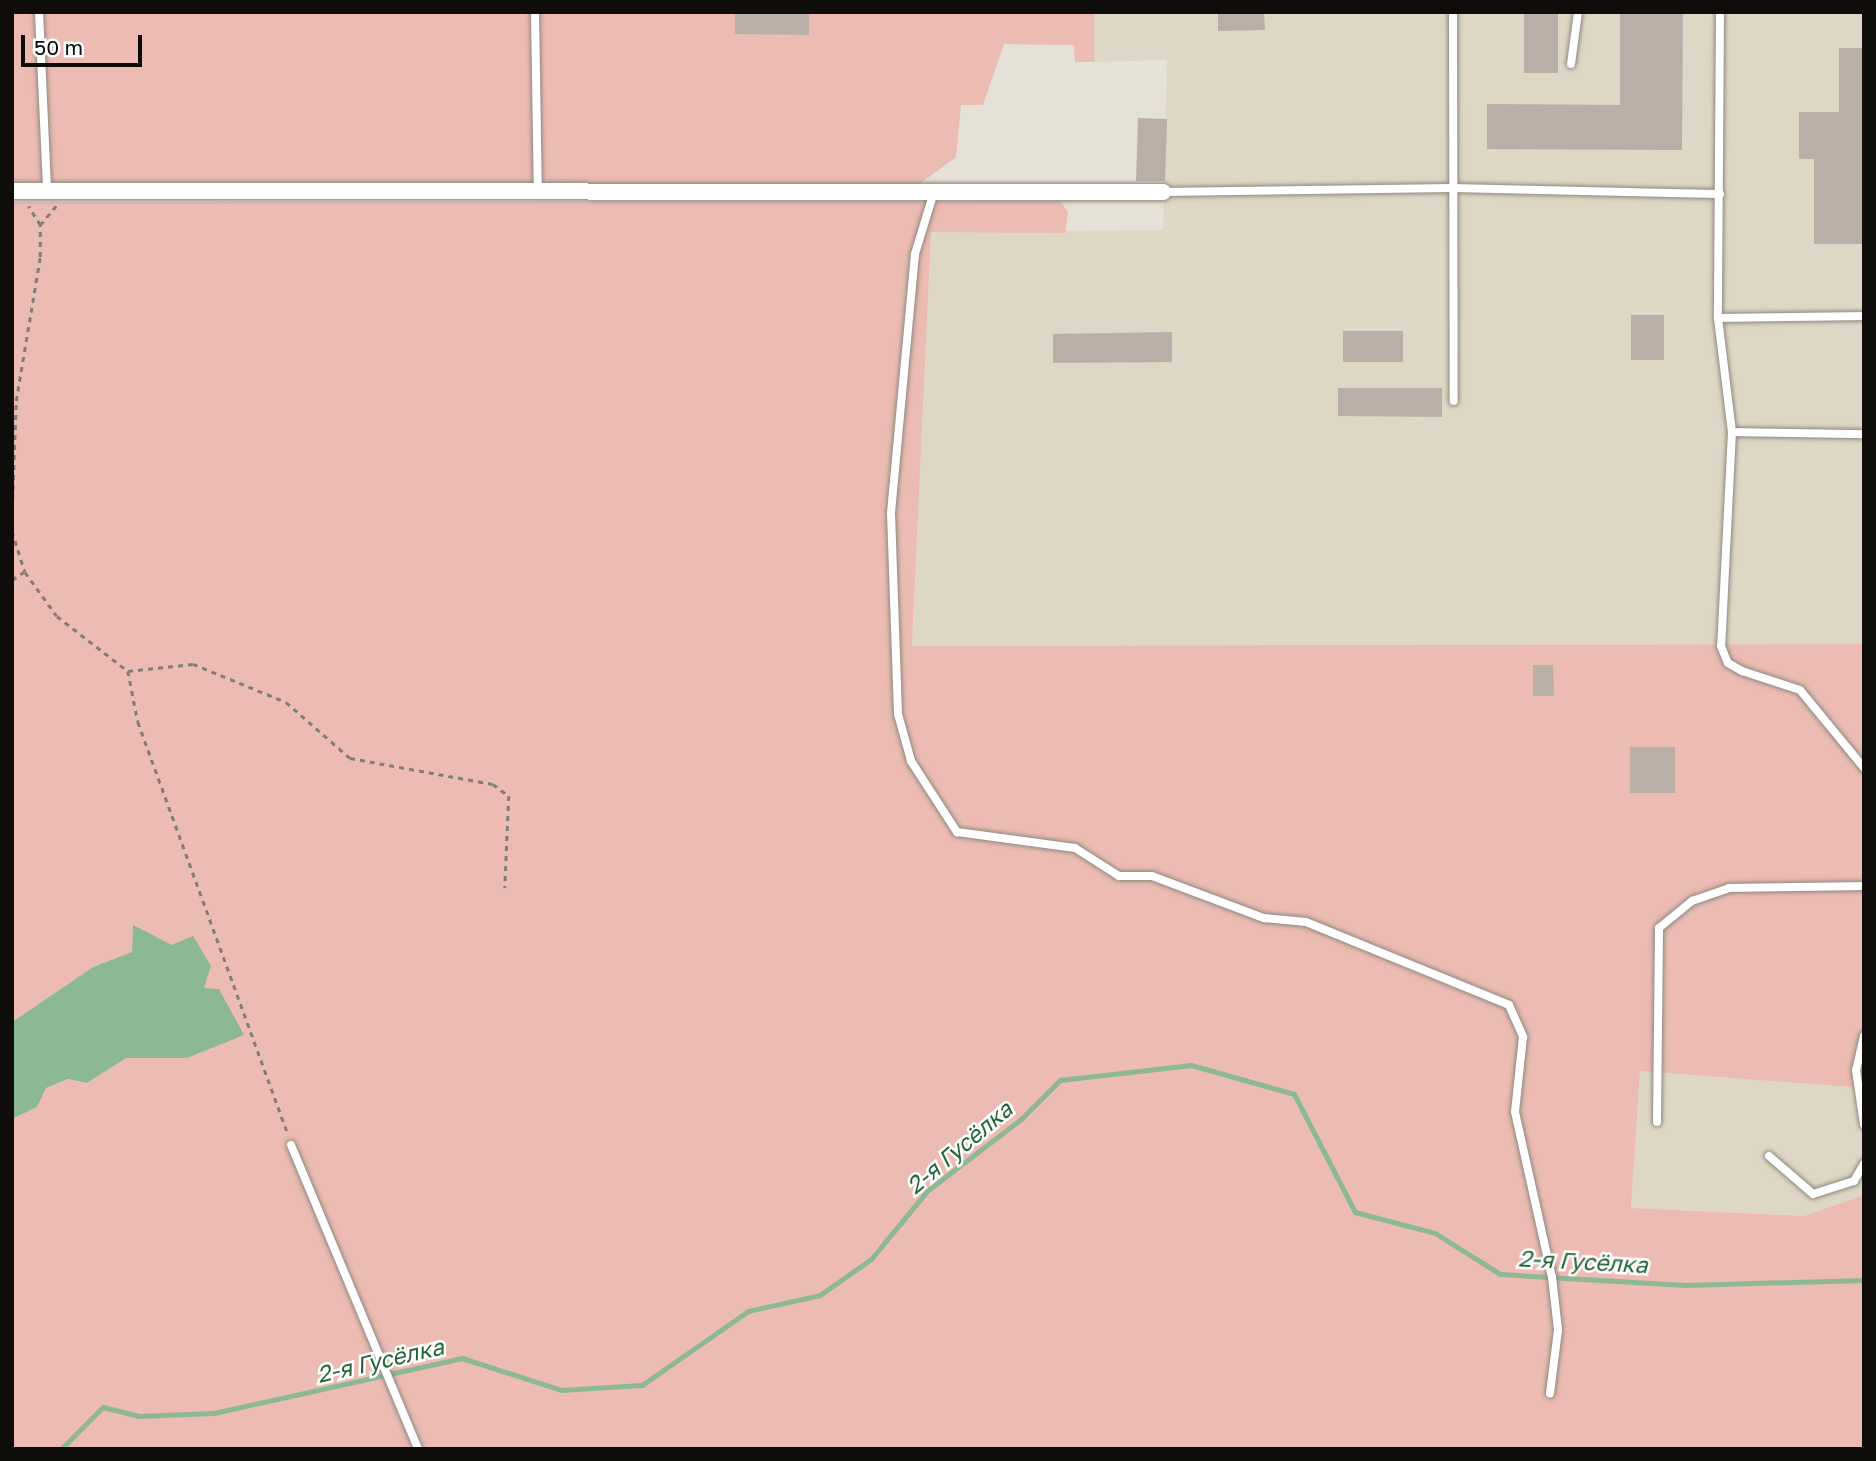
<!DOCTYPE html>
<meta charset="utf-8">
<style>
body{margin:0}
#map{position:relative;width:1876px;height:1461px;overflow:hidden;background:#e5e1d6;font-family:"Golos Text",sans-serif}
div>[style]{position:absolute}
.built>*{inset:0;background:#ded7c5}
.green>*{inset:0;background:#ecbbb3}
.water>*{inset:0;background:#8cb894}
.stream>*{height:5px;margin:-2.5px;padding:0 2.5px;transform-origin:2.5px;border-radius:2.5px;background:#8cb894}
.building>*{inset:0;background:#b9afa7}
.path>*{height:2.5px;margin-top:-1.25px;transform-origin:0;background:repeating-linear-gradient(90deg,#817e77 0 5px,transparent 0 10px)}
.roads{filter:drop-shadow(0 0 2px #8d897f) drop-shadow(0 0 2px #8d897f)}
.lane>*{height:8px;margin:-4px;padding:0 4px;transform-origin:4px;border-radius:4px;background:#fff}
.street>*{height:16px;margin:-8px;padding:0 8px;transform-origin:8px;border-radius:8px;background:#fff}
span{translate:-50% -50%;white-space:nowrap;text-align:center;line-height:1.15;-webkit-text-stroke:5px #fff;paint-order:stroke}
.water-label{font-size:23px;color:#236537;font-style:italic}
.frame{position:absolute;inset:0;border:14px solid #0f0d0a;pointer-events:none}
.scale{position:absolute;left:21px;top:35px;width:121px;height:32px;box-sizing:border-box;border:4px solid #0f0d0a;border-top:0;padding-left:9px;font-size:21px;line-height:24px;white-space:nowrap;color:#0f0d0a;-webkit-text-stroke:5px #fff;paint-order:stroke}
</style>
<div id="map">
<div class="built">
<div style="clip-path:polygon(1094px 12px,1864px 12px,1864px 644px,912px 646px,931px 232px,1163px 230px,1167px 60px,1094px 62px)"></div>
<div style="clip-path:polygon(1640px 1071px,1864px 1088px,1864px 1195px,1804px 1216px,1631px 1208px)"></div>
</div>
<div class="green">
<div style="clip-path:polygon(12px 12px,1094px 12px,1094px 62px,1075px 62px,1074px 45px,1004px 44px,983px 105px,961px 105px,956px 157px,918px 185px,12px 184px)"></div>
<div style="clip-path:polygon(1060px 201px,1068px 212px,1065px 233px,931px 232px,912px 646px,1864px 644px,1864px 1088px,1640px 1071px,1631px 1208px,1804px 1216px,1864px 1195px,1864px 1449px,12px 1449px,12px 1119px,37px 1107px,45px 1088px,68px 1079px,87px 1083px,126px 1058px,187px 1058px,205px 969px,133px 925px,132px 952px,93px 967px,12px 1022px,12px 202px)"></div>
</div>
<div class="water">
<div style="clip-path:polygon(133px 925px,172px 945px,193px 936px,211px 966px,204px 988px,219px 989px,244px 1035px,187px 1058px,126px 1058px,87px 1083px,68px 1079px,46px 1088px,37px 1107px,12px 1119px,12px 1022px,93px 967px,132px 952px)"></div>
</div>
<div class="stream">
<div style="left:61px;top:1449px;width:59px;rotate:-45deg"></div>
<div style="left:103px;top:1407px;width:37px;rotate:14deg"></div>
<div style="left:139px;top:1416px;width:75px;rotate:-2.3deg"></div>
<div style="left:214px;top:1413px;width:254px;rotate:-12.5deg"></div>
<div style="left:462px;top:1358px;width:104px;rotate:17.9deg"></div>
<div style="left:561px;top:1390px;width:81px;rotate:-3.5deg"></div>
<div style="left:642px;top:1385px;width:129px;rotate:-34.9deg"></div>
<div style="left:748px;top:1311px;width:74px;rotate:-12.5deg"></div>
<div style="left:820px;top:1295px;width:62px;rotate:-35.2deg"></div>
<div style="left:871px;top:1259px;width:88px;rotate:-50.5deg"></div>
<div style="left:927px;top:1191px;width:120px;rotate:-37.5deg"></div>
<div style="left:1022px;top:1118px;width:54px;rotate:-45deg"></div>
<div style="left:1060px;top:1080px;width:132px;rotate:-6.5deg"></div>
<div style="left:1191px;top:1065px;width:107px;rotate:15.7deg"></div>
<div style="left:1294px;top:1094px;width:133px;rotate:62.7deg"></div>
<div style="left:1355px;top:1212px;width:83px;rotate:14.7deg"></div>
<div style="left:1435px;top:1233px;width:77px;rotate:32.2deg"></div>
<div style="left:1500px;top:1274px;width:185px;rotate:3.4deg"></div>
<div style="left:1685px;top:1285px;width:179px;rotate:-1.6deg"></div>
</div>
<div class="building">
<div style="clip-path:polygon(735px 12px,809px 12px,809px 35px,735px 34px)"></div>
<div style="clip-path:polygon(1218px 12px,1264px 12px,1265px 30px,1218px 31px)"></div>
<div style="clip-path:polygon(1524px 12px,1558px 12px,1558px 73px,1524px 73px)"></div>
<div style="clip-path:polygon(1620px 12px,1683px 12px,1682px 150px,1487px 149px,1487px 104px,1620px 105px)"></div>
<div style="clip-path:polygon(1839px 48px,1864px 48px,1864px 244px,1814px 244px,1814px 159px,1799px 159px,1799px 112px,1839px 112px)"></div>
<div style="clip-path:polygon(1138px 118px,1167px 119px,1165px 181px,1136px 181px)"></div>
<div style="clip-path:polygon(1631px 315px,1664px 315px,1664px 360px,1631px 360px)"></div>
<div style="clip-path:polygon(1343px 331px,1403px 331px,1403px 362px,1343px 362px)"></div>
<div style="clip-path:polygon(1172px 332px,1172px 362px,1053px 363px,1053px 334px)"></div>
<div style="clip-path:polygon(1338px 388px,1442px 388px,1442px 417px,1338px 416px)"></div>
<div style="clip-path:polygon(1533px 665px,1553px 665px,1554px 696px,1533px 696px)"></div>
<div style="clip-path:polygon(1630px 747px,1675px 747px,1675px 793px,1630px 793px)"></div>
</div>
<div class="path">
<div style="left:40px;top:225px;width:25px;rotate:-50deg"></div>
<div style="left:12px;top:510px;width:109px;rotate:-87.9deg"></div>
<div style="left:16px;top:401px;width:146px;rotate:-80.5deg"></div>
<div style="left:40px;top:257px;width:32px;rotate:-90deg"></div>
<div style="left:40px;top:225px;width:22px;rotate:-122deg"></div>
<div style="left:12px;top:531px;width:43px;rotate:72.4deg"></div>
<div style="left:25px;top:572px;width:54px;rotate:54deg"></div>
<div style="left:57px;top:616px;width:90px;rotate:37.8deg"></div>
<div style="left:128px;top:671px;width:52px;rotate:78.9deg"></div>
<div style="left:138px;top:722px;width:439px;rotate:70deg"></div>
<div style="left:12px;top:580px;width:14px;rotate:-34deg"></div>
<div style="left:128px;top:671px;width:65px;rotate:-6.1deg"></div>
<div style="left:193px;top:664px;width:100px;rotate:22.2deg"></div>
<div style="left:286px;top:702px;width:85px;rotate:41.2deg"></div>
<div style="left:350px;top:758px;width:145px;rotate:10.3deg"></div>
<div style="left:493px;top:784px;width:20px;rotate:37deg"></div>
<div style="left:509px;top:796px;width:92px;rotate:92.5deg"></div>
</div>
<div class="roads">
<div class="lane">
<div style="left:39px;top:12px;width:179px;rotate:87.4deg"></div>
<div style="left:535px;top:12px;width:182px;rotate:89.1deg"></div>
<div style="left:1453px;top:12px;width:389px;rotate:89.9deg"></div>
<div style="left:1720px;top:12px;width:306px;rotate:90.4deg"></div>
<div style="left:1718px;top:318px;width:115px;rotate:83deg"></div>
<div style="left:1732px;top:432px;width:214px;rotate:92.9deg"></div>
<div style="left:1721px;top:646px;width:18px;rotate:68deg"></div>
<div style="left:1728px;top:663px;width:16px;rotate:30deg"></div>
<div style="left:1742px;top:671px;width:61px;rotate:18.1deg"></div>
<div style="left:1800px;top:690px;width:101px;rotate:50.6deg"></div>
<div style="left:1571px;top:64px;width:52px;rotate:-82.3deg"></div>
<div style="left:1163px;top:192px;width:289px;rotate:-0.8deg"></div>
<div style="left:1452px;top:188px;width:268px;rotate:1.3deg"></div>
<div style="left:933px;top:195px;width:62px;rotate:107deg"></div>
<div style="left:915px;top:254px;width:260px;rotate:95.3deg"></div>
<div style="left:891px;top:513px;width:201px;rotate:88deg"></div>
<div style="left:898px;top:714px;width:49px;rotate:74.5deg"></div>
<div style="left:911px;top:761px;width:85px;rotate:57.1deg"></div>
<div style="left:957px;top:832px;width:119px;rotate:7.7deg"></div>
<div style="left:1075px;top:848px;width:52px;rotate:32.5deg"></div>
<div style="left:1119px;top:876px;width:33px"></div>
<div style="left:1152px;top:876px;width:120px;rotate:20.6deg"></div>
<div style="left:1264px;top:918px;width:42px;rotate:5.4deg"></div>
<div style="left:1306px;top:922px;width:219px;rotate:22.2deg"></div>
<div style="left:1509px;top:1005px;width:35px;rotate:66deg"></div>
<div style="left:1523px;top:1037px;width:75px;rotate:96.1deg"></div>
<div style="left:1515px;top:1112px;width:169px;rotate:77.4deg"></div>
<div style="left:1552px;top:1277px;width:53px;rotate:83.5deg"></div>
<div style="left:1558px;top:1330px;width:64px;rotate:97.2deg"></div>
<div style="left:1718px;top:318px;width:146px;rotate:-0.8deg"></div>
<div style="left:1732px;top:432px;width:132px;rotate:0.9deg"></div>
<div style="left:1864px;top:1036px;width:35px;rotate:103deg"></div>
<div style="left:1856px;top:1070px;width:55px;rotate:81.6deg"></div>
<div style="left:1657px;top:1122px;width:194px;rotate:-89.4deg"></div>
<div style="left:1659px;top:928px;width:43px;rotate:-39.3deg"></div>
<div style="left:1692px;top:901px;width:39px;rotate:-19deg"></div>
<div style="left:1729px;top:888px;width:135px;rotate:-0.8deg"></div>
<div style="left:291px;top:1145px;width:329px;rotate:67.3deg"></div>
<div style="left:1769px;top:1156px;width:58px;rotate:40.8deg"></div>
<div style="left:1813px;top:1194px;width:43px;rotate:-17.6deg"></div>
<div style="left:1854px;top:1181px;width:20px;rotate:-60deg"></div>
</div>
<div class="street">
<div style="left:12px;top:191px;width:1151px;rotate:0.05deg"></div>
</div>
</div>
<div class="water-label">
<span style="left:959px;top:1147px;rotate:-40deg">2-я Гусёлка</span>
<span style="left:1583px;top:1261px;rotate:3deg">2-я Гусёлка</span>
<span style="left:380px;top:1360px;rotate:-13deg">2-я Гусёлка</span>
</div>
<div class="frame"></div>
<div class="scale">50 m</div>
</div>
